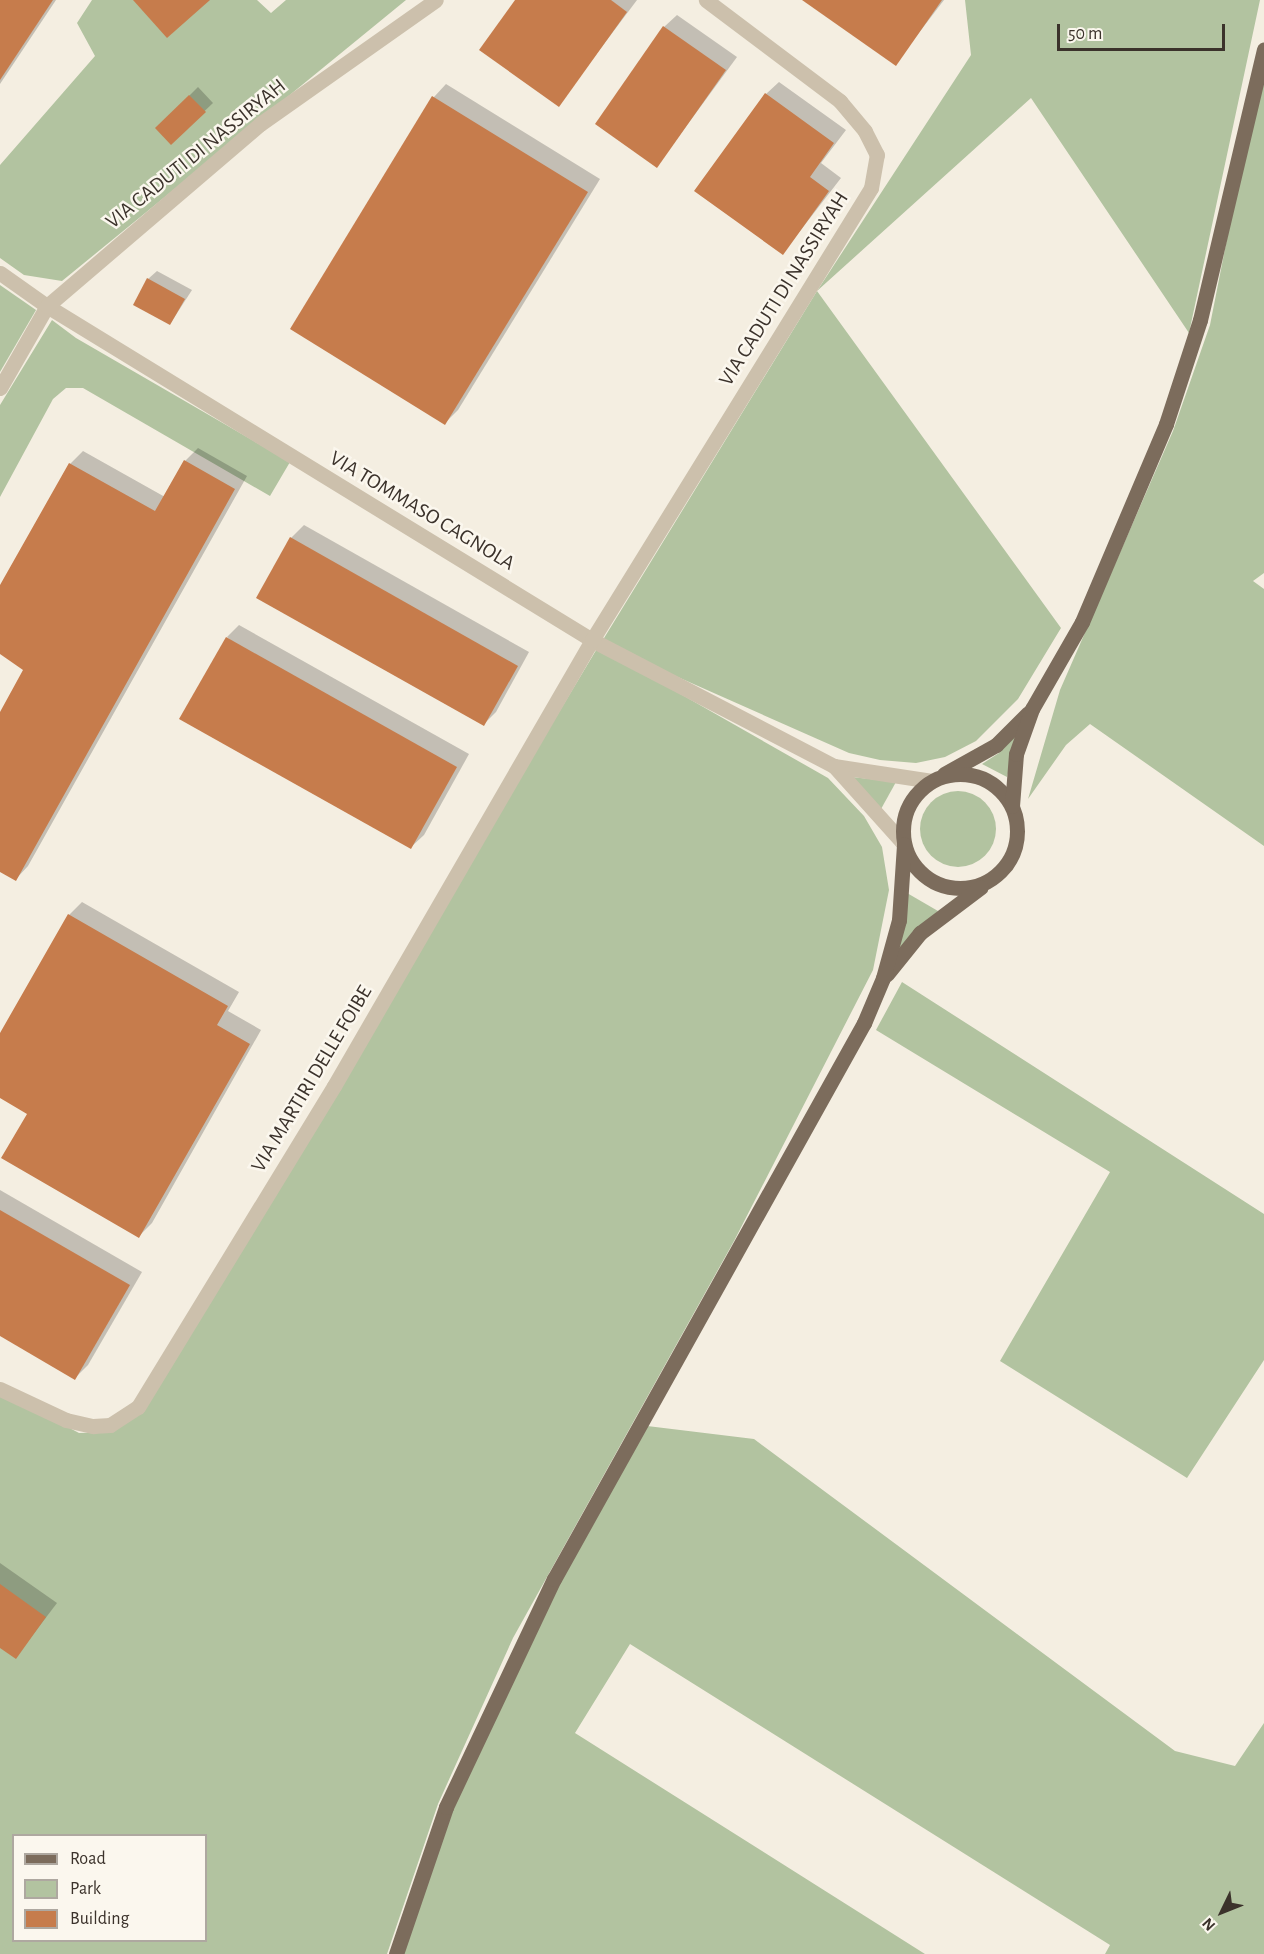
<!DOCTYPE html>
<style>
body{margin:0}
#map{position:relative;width:1264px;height:1954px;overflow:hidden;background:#f4eee1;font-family:"Alegreya Sans",sans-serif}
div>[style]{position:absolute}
.green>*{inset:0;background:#b2c3a0}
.round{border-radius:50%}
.shadow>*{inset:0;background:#0003}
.building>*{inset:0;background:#c67c4c}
.minor>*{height:15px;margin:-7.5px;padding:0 7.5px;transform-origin:7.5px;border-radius:7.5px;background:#ccc0ac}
.major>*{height:15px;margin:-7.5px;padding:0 7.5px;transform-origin:7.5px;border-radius:7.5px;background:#7c6c5c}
.major>.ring{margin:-7.5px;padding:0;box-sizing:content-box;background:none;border:15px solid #7c6c5c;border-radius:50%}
span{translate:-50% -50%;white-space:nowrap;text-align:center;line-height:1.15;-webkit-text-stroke:5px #fbf7ee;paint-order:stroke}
.street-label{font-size:21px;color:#3b322b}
.legend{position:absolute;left:12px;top:1834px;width:195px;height:108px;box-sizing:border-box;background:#fbf7ee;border:2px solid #aea8a0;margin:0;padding:8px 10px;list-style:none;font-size:18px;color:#3b322b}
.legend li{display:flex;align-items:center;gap:12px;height:30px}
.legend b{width:30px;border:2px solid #aea8a0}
.north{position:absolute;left:1192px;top:1882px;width:60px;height:60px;-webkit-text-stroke:4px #fbf7ee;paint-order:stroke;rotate:227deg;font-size:16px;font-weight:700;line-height:24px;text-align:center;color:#3b322b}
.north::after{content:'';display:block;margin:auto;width:21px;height:27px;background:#3b322b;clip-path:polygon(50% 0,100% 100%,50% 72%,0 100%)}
.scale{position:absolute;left:1057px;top:24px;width:168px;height:27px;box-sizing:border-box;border:3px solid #3b322b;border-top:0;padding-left:8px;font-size:18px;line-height:21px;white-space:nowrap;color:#3b322b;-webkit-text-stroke:4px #fbf7ee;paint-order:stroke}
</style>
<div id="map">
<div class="green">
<div style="clip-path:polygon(92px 0,257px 0,271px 13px,286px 0,406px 0,62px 281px,24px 275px,0 258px,0 165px,95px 56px,77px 23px)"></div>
<div style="clip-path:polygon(965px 0,1260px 0,1189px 333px,1031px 98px,817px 291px,1061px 628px,1018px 699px,976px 741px,945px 757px,916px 763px,880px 760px,849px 753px,601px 643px,817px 291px,971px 55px)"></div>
<div style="clip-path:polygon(1264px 51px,1264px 573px,1253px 581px,1264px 589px,1264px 846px,1090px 724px,1066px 745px,1028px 799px,1060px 690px,1173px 431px,1210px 325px)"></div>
<div style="clip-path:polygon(0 285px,36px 310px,0 372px)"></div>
<div style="clip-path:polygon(52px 320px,76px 338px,290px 462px,270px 496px,83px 388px,66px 388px,53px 399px,0 497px,0 405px)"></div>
<div style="clip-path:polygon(evenodd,598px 647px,828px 778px,864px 816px,882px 847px,889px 890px,873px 970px,734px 1241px,513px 1638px,438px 1804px,387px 1954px,0 1954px,0 1391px,79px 1433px,112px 1432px,139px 1413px,598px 647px,14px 1836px,206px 1836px,206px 1940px,14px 1940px,14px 1836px)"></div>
<div style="clip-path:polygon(1019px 731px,1007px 777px,982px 764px,999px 753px)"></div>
<div style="clip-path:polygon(852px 777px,896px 782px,881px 809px)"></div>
<div class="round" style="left:920px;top:791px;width:76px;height:76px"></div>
<div style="clip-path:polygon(907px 893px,938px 911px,892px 957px)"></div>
<div style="clip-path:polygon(902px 982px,1264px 1214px,1264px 1360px,1187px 1478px,1000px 1361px,1110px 1172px,876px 1030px)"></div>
<div style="clip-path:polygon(639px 1425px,754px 1439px,1175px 1751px,1235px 1766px,1264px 1723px,1264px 1954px,1105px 1954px,1110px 1945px,630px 1644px,575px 1733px,925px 1954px,396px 1954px,446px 1807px)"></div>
</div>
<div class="shadow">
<div style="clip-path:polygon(0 0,56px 0,0 84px)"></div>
<div style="clip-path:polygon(517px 0,637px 0,558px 105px)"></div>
<div style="clip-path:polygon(804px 0,944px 0,895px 64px)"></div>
<div style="clip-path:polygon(677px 15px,737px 57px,657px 166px,664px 27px)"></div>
<div style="clip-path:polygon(779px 82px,846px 130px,821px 163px,841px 178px,783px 253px,766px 94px)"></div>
<div style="clip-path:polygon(446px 84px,600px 179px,458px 410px,445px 423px,434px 97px)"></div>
<div style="clip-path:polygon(198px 87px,213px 103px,171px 143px,157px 128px)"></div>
<div style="clip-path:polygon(157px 271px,192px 290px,170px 324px,148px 279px)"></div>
<div style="clip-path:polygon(198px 448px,247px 476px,28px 866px,16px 879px,0 870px,0 715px,25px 669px,0 652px,0 588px,70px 464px,83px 451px,165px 497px,185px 461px)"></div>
<div style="clip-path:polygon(304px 525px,529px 652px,496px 712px,483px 725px,291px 538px)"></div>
<div style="clip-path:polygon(239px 625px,469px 754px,424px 835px,411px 847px,227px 637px)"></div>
<div style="clip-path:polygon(82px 902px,239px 992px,228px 1011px,261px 1030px,152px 1223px,139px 1236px,29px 1113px,0 1097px,0 1036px,69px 915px)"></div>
<div style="clip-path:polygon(0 1190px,142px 1272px,88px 1365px,75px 1378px,0 1335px)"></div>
<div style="clip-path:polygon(0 1563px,57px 1603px,16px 1657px,0 1646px)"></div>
</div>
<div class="building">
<div style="clip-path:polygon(0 0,53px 0,0 80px)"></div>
<div style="clip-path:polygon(133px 0,210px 0,167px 38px)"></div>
<div style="clip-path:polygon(515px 0,611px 0,627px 12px,559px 107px,479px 50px)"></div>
<div style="clip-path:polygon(802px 0,942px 0,896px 66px)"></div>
<div style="clip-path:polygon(663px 26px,726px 70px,657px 168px,595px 124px)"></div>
<div style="clip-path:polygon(765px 93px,834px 143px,810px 177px,829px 191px,783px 255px,694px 191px)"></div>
<div style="clip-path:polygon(189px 95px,206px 112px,171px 145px,155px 128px)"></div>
<div style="clip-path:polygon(432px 96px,588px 192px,445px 425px,290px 329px)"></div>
<div style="clip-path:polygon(147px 278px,185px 299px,170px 325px,133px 305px)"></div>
<div style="clip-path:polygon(184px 460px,235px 489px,16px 881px,0 872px,0 712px,23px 670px,0 654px,0 585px,69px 463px,155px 511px)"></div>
<div style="clip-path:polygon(290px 537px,518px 666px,484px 726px,256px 598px)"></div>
<div style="clip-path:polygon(226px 637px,457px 767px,411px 849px,179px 719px)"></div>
<div style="clip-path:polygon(68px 914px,228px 1006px,217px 1025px,250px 1044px,139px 1238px,1px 1158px,27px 1114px,0 1098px,0 1033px)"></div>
<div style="clip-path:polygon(0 1210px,130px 1285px,75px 1380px,0 1336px)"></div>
<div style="clip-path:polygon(0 1584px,46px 1617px,16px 1659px,0 1648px)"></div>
</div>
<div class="minor">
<div style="left:0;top:273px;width:57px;rotate:35.1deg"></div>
<div style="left:47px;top:306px;width:639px;rotate:31.5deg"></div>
<div style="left:592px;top:640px;width:273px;rotate:27.5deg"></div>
<div style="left:834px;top:766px;width:99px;rotate:8.7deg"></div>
<div style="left:0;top:388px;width:95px;rotate:-60.2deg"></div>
<div style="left:47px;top:306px;width:280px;rotate:-40.5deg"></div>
<div style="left:260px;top:124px;width:215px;rotate:-35.2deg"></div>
<div style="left:834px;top:766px;width:105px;rotate:48.1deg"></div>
<div style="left:0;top:1389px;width:73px;rotate:25.2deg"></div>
<div style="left:66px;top:1420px;width:28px;rotate:13deg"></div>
<div style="left:93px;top:1426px;width:17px;rotate:-3deg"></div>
<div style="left:110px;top:1425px;width:33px;rotate:-33deg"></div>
<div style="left:138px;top:1407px;width:376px;rotate:-58.6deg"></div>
<div style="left:334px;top:1086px;width:515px;rotate:-59.95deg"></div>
<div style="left:592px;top:640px;width:531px;rotate:-58.31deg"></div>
<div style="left:871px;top:188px;width:34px;rotate:-80deg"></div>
<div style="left:877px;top:155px;width:27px;rotate:-117deg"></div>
<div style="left:865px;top:131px;width:39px;rotate:-130deg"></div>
<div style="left:840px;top:101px;width:168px;rotate:-143deg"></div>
</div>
<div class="major">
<div style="left:944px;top:774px;width:60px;rotate:-29.1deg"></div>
<div style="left:996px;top:745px;width:45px;rotate:-45deg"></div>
<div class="ring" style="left:903px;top:774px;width:99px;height:99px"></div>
<div style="left:1012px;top:806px;width:52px;rotate:-85.6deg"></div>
<div style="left:1016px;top:754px;width:48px;rotate:-70.4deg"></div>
<div style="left:1032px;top:709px;width:100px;rotate:-60.1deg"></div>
<div style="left:1082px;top:622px;width:215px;rotate:-67deg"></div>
<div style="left:1166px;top:424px;width:109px;rotate:-71.9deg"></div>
<div style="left:1200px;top:320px;width:278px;rotate:-76.7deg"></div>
<div style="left:887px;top:974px;width:53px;rotate:-51.2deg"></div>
<div style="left:920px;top:933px;width:76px;rotate:-37deg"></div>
<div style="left:396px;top:1954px;width:155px;rotate:-71.2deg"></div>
<div style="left:446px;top:1807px;width:252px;rotate:-64.7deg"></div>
<div style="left:554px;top:1579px;width:637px;rotate:-60.86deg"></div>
<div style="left:864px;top:1023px;width:49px;rotate:-67.1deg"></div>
<div style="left:883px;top:978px;width:60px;rotate:-74.6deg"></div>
<div style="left:899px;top:920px;width:76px;rotate:-86.2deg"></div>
</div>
<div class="street-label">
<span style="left:196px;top:154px;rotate:-39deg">VIA CADUTI DI NASSIRYAH</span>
<span style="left:784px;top:289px;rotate:-58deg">VIA CADUTI DI NASSIRYAH</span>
<span style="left:422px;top:511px;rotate:31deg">VIA TOMMASO CAGNOLA</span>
<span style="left:312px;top:1079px;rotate:-59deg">VIA MARTIRI DELLE FOIBE</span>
</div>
<ul class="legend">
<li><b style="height:8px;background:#7c6c5c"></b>Road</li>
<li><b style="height:16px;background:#b2c3a0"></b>Park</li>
<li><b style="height:16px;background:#c67c4c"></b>Building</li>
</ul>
<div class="north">N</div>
<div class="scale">50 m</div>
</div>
